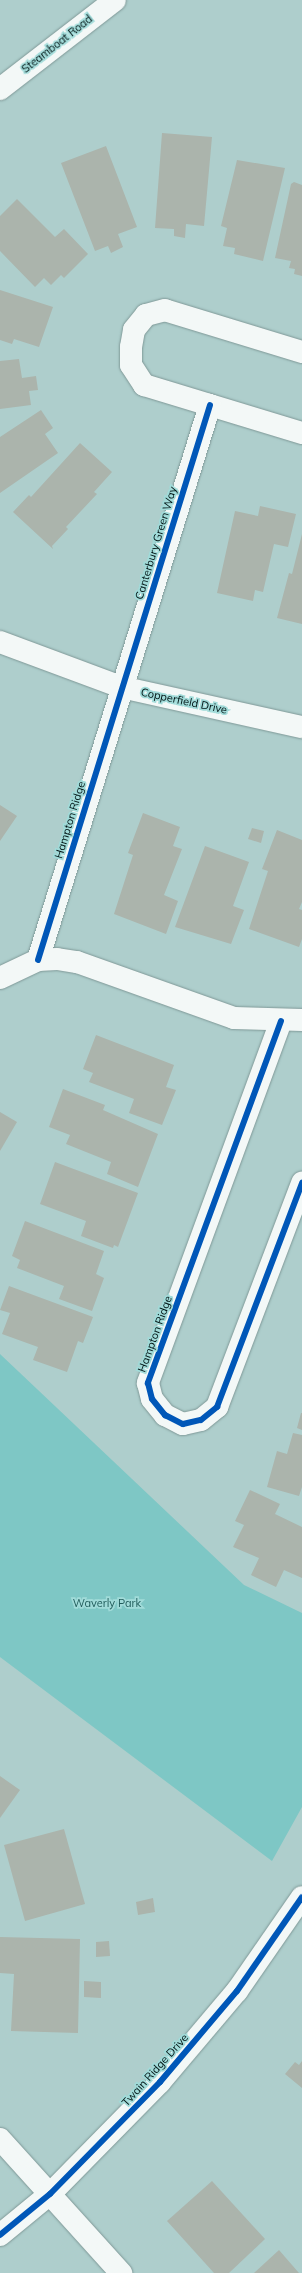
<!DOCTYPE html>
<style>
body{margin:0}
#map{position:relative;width:302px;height:2273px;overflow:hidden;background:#aececc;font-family:Mulish,sans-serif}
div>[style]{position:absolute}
.green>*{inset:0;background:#7ec7c5}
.building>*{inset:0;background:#abb4ac}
.roads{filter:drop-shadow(0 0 1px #7f9897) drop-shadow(0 0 1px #7f9897)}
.minor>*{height:22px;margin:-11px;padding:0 11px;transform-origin:11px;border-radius:11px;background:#f3f8f7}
.tertiary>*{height:22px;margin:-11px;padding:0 11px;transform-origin:11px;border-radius:11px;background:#f3f8f7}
.cycleway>*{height:6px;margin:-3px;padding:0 3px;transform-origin:3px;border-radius:3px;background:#0057b8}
span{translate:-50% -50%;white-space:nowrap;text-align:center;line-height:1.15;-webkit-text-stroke:3.5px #a1dbd9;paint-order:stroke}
.street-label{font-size:11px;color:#001414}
.park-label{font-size:11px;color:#1f5b5a}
</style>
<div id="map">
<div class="green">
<div style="clip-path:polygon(0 1354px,244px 1585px,302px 1613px,302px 1807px,272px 1861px,0 1657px)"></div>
</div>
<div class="building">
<div style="clip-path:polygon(162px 133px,212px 137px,204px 226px,186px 224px,185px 238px,174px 236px,174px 229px,155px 228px)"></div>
<div style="clip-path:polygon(106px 146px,137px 227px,118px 234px,123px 247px,111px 253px,108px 246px,95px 251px,61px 163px)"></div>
<div style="clip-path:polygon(237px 160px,285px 168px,263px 261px,234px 254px,235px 248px,223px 246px,227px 228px,221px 226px)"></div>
<div style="clip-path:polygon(294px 182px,302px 185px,302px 276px,294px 274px,295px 269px,289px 268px,291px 261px,275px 258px,291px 184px)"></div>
<div style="clip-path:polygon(17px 199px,55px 237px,64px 229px,88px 254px,64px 278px,61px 275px,51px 285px,44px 278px,35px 287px,0 251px,0 216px)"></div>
<div style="clip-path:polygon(0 290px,53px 307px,39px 347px,14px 339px,12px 344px,0 340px)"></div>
<div style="clip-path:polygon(19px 359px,22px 378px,36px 376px,38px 390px,29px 391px,31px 405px,0 409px,0 361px)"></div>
<div style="clip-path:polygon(41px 410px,53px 428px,45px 434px,58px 453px,0 493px,0 437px)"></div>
<div style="clip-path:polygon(80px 443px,112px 472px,94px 492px,97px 494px,66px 527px,68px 529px,52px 546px,53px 549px,13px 512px,29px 495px,31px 497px)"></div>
<div style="clip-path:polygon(260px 506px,296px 514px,288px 547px,274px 544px,263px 592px,255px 590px,253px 601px,217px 593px,235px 511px,258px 516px)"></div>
<div style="clip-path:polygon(302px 534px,302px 624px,277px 618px,289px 573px,292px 574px)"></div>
<div style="clip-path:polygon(0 805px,17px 816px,0 841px)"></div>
<div style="clip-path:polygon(143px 813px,180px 827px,173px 846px,182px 849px,164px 895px,178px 901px,166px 934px,114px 914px,133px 855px,128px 853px)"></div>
<div style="clip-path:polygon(252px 828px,264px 831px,261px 843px,248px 839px)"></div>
<div style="clip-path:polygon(277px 830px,302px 840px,302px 902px,299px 909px,302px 910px,302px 939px,299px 947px,249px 929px,268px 871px,262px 869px)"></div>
<div style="clip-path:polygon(205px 846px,249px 862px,233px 906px,244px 910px,231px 944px,175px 927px)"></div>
<div style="clip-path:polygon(96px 1035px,174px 1065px,166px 1087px,176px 1090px,162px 1125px,129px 1113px,134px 1099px,89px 1082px,93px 1073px,83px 1069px)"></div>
<div style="clip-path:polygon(63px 1089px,105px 1105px,103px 1110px,158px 1134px,138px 1187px,107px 1174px,111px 1162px,66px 1144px,70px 1135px,49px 1127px)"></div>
<div style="clip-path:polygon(0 1112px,17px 1122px,0 1151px)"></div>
<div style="clip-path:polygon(55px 1162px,138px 1193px,118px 1247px,114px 1245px,113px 1248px,81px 1236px,86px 1221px,40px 1204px)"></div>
<div style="clip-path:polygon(25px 1221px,104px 1251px,96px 1274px,104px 1278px,92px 1311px,59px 1299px,64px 1286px,17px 1268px,20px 1260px,12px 1256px)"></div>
<div style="clip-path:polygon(9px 1286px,93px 1317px,83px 1343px,78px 1341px,67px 1372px,33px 1360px,38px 1347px,2px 1334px,10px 1313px,0 1310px)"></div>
<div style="clip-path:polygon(301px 1413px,302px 1413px,302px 1430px,297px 1428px)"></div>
<div style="clip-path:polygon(293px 1433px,302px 1435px,302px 1487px,299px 1496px,267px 1487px,277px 1451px,287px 1454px)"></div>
<div style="clip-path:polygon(250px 1490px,280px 1504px,275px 1514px,302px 1527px,302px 1578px,284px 1570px,276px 1587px,251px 1575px,259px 1558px,233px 1547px,244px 1525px,235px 1521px)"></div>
<div style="clip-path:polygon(0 1776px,20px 1790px,0 1818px)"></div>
<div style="clip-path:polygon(64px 1829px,85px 1904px,25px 1921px,4px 1845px)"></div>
<div style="clip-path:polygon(153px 1898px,155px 1912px,138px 1915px,136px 1902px)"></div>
<div style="clip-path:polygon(0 1937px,80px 1939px,78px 2033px,11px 2031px,14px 1974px,0 1973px)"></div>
<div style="clip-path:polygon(109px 1941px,110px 1956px,96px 1957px,96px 1942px)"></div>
<div style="clip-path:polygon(84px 1981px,101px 1982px,101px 1998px,84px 1997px)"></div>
<div style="clip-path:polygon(302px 2061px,302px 2088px,285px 2074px,295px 2062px,299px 2065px)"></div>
<div style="clip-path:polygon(212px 2181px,265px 2239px,229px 2273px,214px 2273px,167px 2221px)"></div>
<div style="clip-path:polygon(279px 2250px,299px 2273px,254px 2273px)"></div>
</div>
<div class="roads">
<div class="minor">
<div style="left:0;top:89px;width:145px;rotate:-37.7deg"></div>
<div style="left:302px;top:352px;width:143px;rotate:-163deg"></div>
<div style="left:165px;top:310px;width:20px;rotate:165deg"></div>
<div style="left:146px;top:315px;width:19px;rotate:129deg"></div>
<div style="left:134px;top:330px;width:17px;rotate:100deg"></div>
<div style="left:131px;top:347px;width:18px;rotate:90deg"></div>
<div style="left:131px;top:365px;width:24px;rotate:57deg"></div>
<div style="left:144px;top:385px;width:165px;rotate:16.9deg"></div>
<div style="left:38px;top:960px;width:581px;rotate:-72.78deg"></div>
<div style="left:0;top:978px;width:42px;rotate:-25.3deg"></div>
<div style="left:38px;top:960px;width:19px;rotate:-3deg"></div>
<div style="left:57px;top:959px;width:20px;rotate:9deg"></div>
<div style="left:77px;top:962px;width:167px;rotate:19.6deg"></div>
<div style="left:234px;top:1018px;width:68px;rotate:1.7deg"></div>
<div style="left:281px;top:1021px;width:386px;rotate:110.2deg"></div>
<div style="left:148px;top:1383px;width:16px;rotate:76deg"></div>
<div style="left:152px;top:1399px;width:21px;rotate:51deg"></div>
<div style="left:165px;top:1415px;width:20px;rotate:27deg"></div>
<div style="left:183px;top:1424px;width:18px;rotate:-13deg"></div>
<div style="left:201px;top:1420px;width:21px;rotate:-39deg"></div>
<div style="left:217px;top:1407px;width:240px;rotate:-69.2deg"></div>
<div style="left:0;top:2139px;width:181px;rotate:47.9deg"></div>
</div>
<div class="tertiary">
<div style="left:0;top:642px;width:129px;rotate:20.4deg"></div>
<div style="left:121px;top:687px;width:185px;rotate:12.5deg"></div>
<div style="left:0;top:2235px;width:65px;rotate:-39.4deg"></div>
<div style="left:50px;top:2194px;width:157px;rotate:-45.5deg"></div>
<div style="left:160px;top:2082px;width:119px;rotate:-49.8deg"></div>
<div style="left:237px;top:1991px;width:114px;rotate:-55.3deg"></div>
</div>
</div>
<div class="cycleway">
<div style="left:38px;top:960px;width:581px;rotate:-72.78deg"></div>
<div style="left:281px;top:1021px;width:386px;rotate:110.2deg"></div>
<div style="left:148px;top:1383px;width:16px;rotate:76deg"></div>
<div style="left:152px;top:1399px;width:21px;rotate:51deg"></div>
<div style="left:165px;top:1415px;width:20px;rotate:27deg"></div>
<div style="left:183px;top:1424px;width:18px;rotate:-13deg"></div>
<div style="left:201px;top:1420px;width:21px;rotate:-39deg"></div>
<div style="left:217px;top:1407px;width:240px;rotate:-69.2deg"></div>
<div style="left:0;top:2235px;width:65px;rotate:-39.4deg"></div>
<div style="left:50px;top:2194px;width:157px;rotate:-45.5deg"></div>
<div style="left:160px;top:2082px;width:119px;rotate:-49.8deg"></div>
<div style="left:237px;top:1991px;width:114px;rotate:-55.3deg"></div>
</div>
<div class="street-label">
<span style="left:57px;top:44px;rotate:-38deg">Steamboat Road</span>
<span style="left:156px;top:543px;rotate:-73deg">Canterbury Green Way</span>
<span style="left:184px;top:701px;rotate:12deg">Copperfield Drive</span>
<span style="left:70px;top:820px;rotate:-73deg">Hampton Ridge</span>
<span style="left:155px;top:1334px;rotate:-70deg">Hampton Ridge</span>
<span style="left:155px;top:2070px;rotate:-48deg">Twain Ridge Drive</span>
</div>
<div class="park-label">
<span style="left:107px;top:1603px">Waverly Park</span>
</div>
</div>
